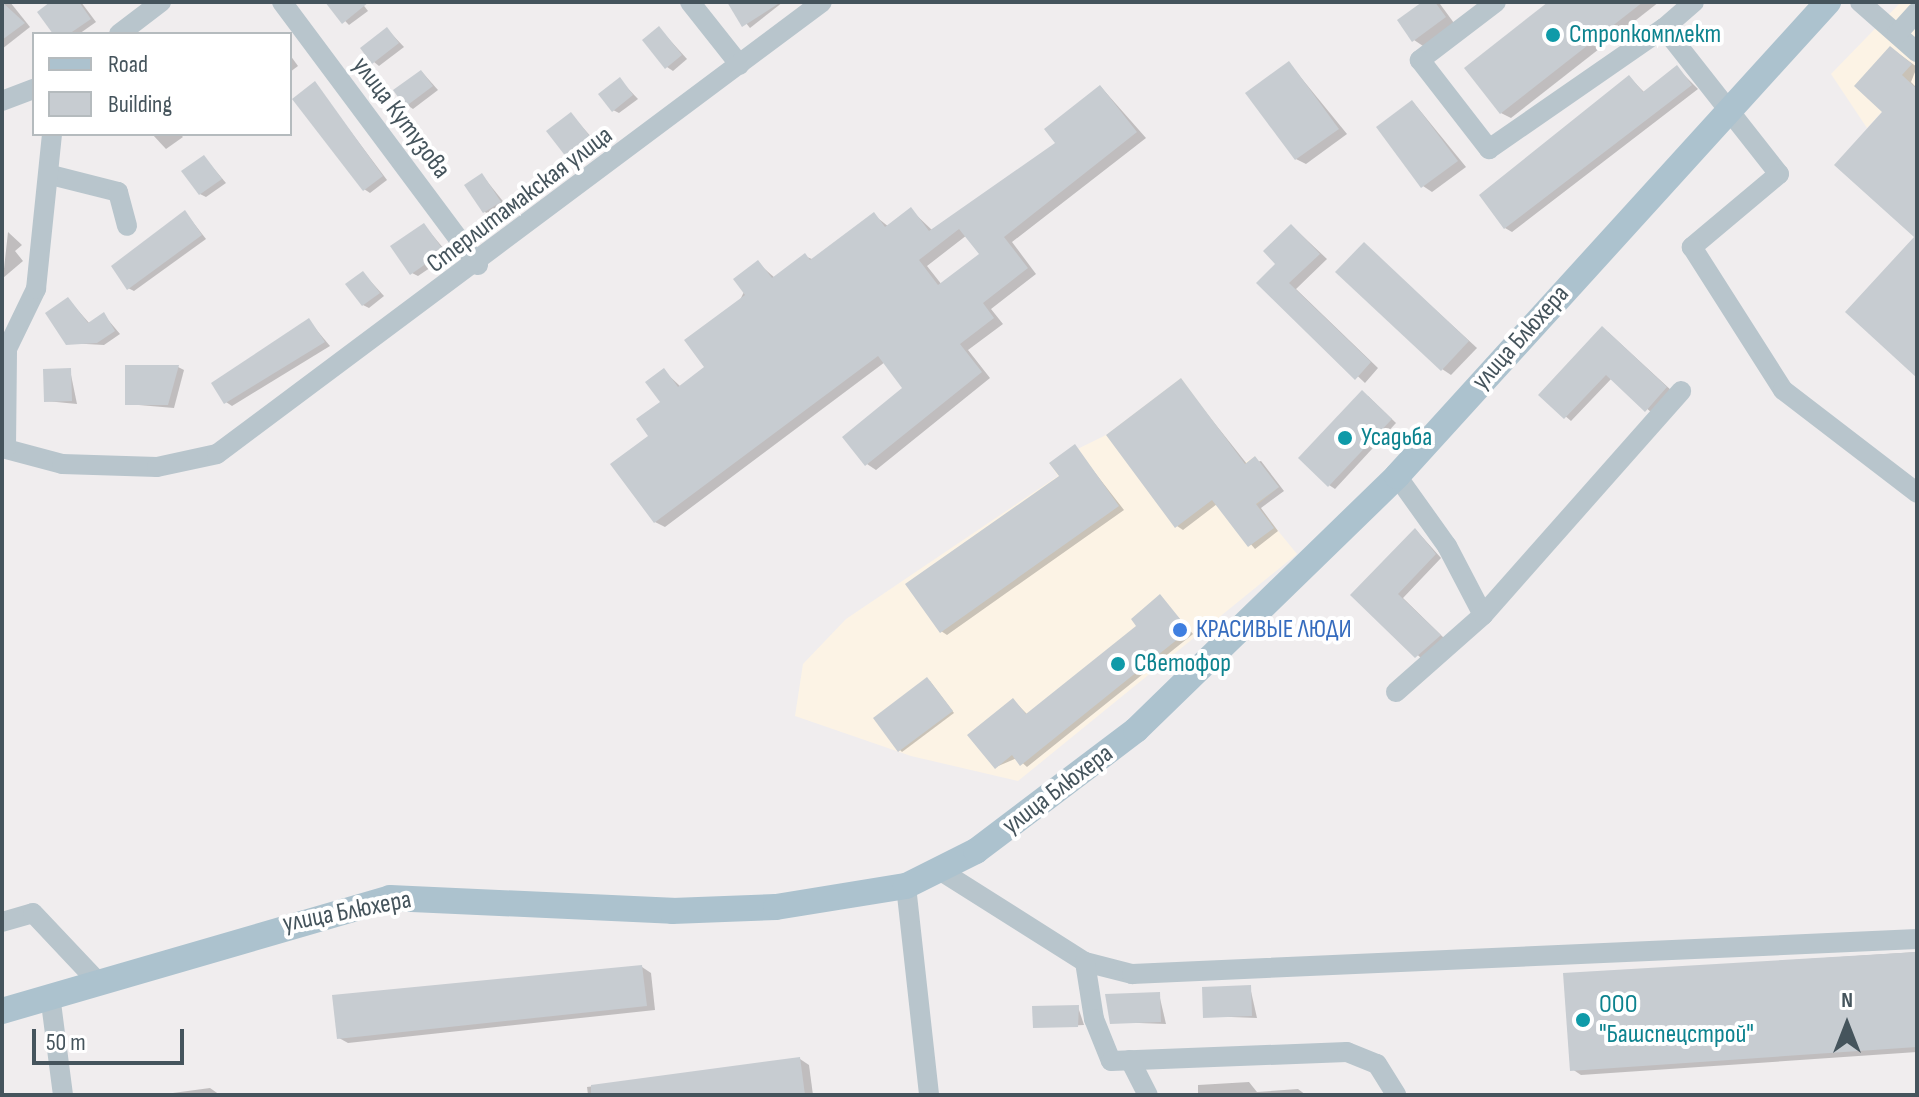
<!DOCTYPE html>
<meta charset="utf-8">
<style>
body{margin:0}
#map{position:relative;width:1919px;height:1097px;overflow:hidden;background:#f0edee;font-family:"Sofia Sans Condensed",sans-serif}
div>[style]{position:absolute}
.commercial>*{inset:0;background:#fcf3e5}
.shadow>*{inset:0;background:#0003}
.building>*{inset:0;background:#c7ccd1}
.minor>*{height:20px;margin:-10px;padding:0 10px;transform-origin:10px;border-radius:10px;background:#b8c5cc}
.major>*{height:26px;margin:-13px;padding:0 13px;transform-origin:13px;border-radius:13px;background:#acc2ce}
.dots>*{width:22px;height:22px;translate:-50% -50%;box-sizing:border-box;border:4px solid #fff;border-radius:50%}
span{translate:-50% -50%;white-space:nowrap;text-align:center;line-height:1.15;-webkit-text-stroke:8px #fff;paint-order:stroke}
.culture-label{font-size:26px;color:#0d838f}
.left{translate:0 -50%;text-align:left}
.street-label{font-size:26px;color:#45545c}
.shop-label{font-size:26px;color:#366cbe}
.frame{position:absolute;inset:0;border:4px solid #45545c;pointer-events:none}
.legend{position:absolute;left:32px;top:32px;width:260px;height:104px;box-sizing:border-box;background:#fff;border:2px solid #b5bbbe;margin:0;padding:10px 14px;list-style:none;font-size:24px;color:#45545c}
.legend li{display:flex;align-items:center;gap:16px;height:40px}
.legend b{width:40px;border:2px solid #b5bbbe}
.north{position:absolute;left:1807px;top:985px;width:80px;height:80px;-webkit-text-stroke:6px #fff;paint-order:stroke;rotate:0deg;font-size:22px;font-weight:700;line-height:32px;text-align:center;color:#45545c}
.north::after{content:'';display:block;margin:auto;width:28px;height:36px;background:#45545c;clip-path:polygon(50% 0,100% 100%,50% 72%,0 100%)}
.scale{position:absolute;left:32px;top:1029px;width:152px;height:36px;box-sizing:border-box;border:4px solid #45545c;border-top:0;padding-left:10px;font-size:24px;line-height:28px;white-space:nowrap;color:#45545c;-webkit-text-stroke:6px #fff;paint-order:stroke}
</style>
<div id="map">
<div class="commercial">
<div style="clip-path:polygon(1901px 2px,1917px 2px,1917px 88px,1909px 82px,1867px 128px,1831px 74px)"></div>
<div style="clip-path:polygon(1181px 378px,1244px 463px,1255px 456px,1279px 487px,1257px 505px,1297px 554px,1018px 781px,911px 756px,795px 716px,803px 664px,846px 619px,1058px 476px,1049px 463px,1106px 435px)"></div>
</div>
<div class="shadow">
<div style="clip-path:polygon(10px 2px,30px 27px,2px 49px,2px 5px)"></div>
<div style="clip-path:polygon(54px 2px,81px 2px,96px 22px,79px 34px,55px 34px)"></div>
<div style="clip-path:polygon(327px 2px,361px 2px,368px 11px,349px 25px)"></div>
<div style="clip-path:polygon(729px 2px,783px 2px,750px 28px)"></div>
<div style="clip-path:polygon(1426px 2px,1440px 4px,1454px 23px,1423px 46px,1414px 40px)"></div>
<div style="clip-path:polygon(1551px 2px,1659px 2px,1511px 118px,1501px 113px)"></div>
<div style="clip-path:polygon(659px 28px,687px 59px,673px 71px,667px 67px)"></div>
<div style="clip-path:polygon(387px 29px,404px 47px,379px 66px,374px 62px)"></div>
<div style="clip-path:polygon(1891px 48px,1917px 67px,1911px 82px,1917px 88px,1917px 374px,1917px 237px)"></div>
<div style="clip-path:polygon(290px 55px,298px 66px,290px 72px)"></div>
<div style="clip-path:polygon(1289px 63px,1347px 134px,1306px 164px,1296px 159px)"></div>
<div style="clip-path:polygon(1677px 68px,1698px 89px,1512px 232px,1505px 228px,1481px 196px,1629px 77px,1645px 93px)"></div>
<div style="clip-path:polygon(422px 72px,438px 90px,413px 109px,407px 105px)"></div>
<div style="clip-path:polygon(620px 80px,638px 99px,619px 113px,613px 110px)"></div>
<div style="clip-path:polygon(315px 84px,387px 180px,370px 193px,364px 189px)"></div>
<div style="clip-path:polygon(evenodd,1101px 87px,1146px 138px,1012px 242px,1036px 274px,991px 309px,1003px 324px,968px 350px,990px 378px,876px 470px,867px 464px,905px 388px,885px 362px,665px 527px,655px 522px,664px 371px,681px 387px,707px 368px,758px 263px,775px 278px,805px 256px,814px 260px,874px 215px,889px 227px,911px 210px,933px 231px,1058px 144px,1101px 87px,967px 235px,982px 254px,942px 285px,927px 266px,967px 235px)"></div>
<div style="clip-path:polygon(1413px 102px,1466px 167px,1432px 192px,1423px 186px)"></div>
<div style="clip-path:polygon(571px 114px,600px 147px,577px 164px,571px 160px)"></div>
<div style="clip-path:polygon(152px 134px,180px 134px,183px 137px,166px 149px)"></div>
<div style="clip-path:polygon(204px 157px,226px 183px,206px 197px,200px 194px)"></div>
<div style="clip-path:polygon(482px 175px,506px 205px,490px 215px,485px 212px)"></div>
<div style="clip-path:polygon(185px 212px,206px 239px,134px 291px,128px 288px)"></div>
<div style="clip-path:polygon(424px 225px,449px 255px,418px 276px,412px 273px)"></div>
<div style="clip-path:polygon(1292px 226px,1327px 259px,1296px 289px,1378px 368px,1365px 383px,1259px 283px,1278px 264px)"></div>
<div style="clip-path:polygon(8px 232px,22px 245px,15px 251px,23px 261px,3px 278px)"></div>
<div style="clip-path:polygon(1364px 244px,1477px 348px,1451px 375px,1442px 369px)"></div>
<div style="clip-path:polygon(363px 273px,384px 296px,369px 308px,363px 305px)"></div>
<div style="clip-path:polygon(68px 299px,90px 324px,104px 315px,120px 334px,104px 345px,68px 343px)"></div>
<div style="clip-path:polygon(309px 321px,330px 346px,232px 406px,226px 402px)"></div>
<div style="clip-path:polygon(1608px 332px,1672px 391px,1652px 413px,1612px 378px,1571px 421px,1541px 395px)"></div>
<div style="clip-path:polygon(178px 367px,184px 370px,174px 408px,127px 404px)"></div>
<div style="clip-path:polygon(70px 370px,77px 404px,46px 401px)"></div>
<div style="clip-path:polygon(1181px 381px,1247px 464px,1261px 461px,1284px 491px,1261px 508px,1278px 531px,1255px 549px,1217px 504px,1183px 530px,1177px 526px)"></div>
<div style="clip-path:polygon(1368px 396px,1396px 423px,1335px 489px,1329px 485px)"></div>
<div style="clip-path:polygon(1075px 447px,1124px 510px,947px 635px,941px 631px,1061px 476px)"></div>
<div style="clip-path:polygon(1416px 530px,1441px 558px,1403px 598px,1445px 639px,1422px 659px,1353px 595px)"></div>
<div style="clip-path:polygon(1160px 597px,1193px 634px,1027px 767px,1017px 758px,996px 767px,1013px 700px,1028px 715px,1139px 626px)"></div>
<div style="clip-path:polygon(930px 681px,954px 713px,902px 752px,900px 750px)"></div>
<div style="clip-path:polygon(1917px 952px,1917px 1052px,1581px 1075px,1572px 1069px,1565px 975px)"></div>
<div style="clip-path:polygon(642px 967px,651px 973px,655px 1010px,348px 1043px,339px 1038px)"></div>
<div style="clip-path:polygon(1250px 987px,1257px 1018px,1205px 1016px)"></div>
<div style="clip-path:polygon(1159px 994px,1166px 1024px,1112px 1022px)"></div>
<div style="clip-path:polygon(1078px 1007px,1084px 1025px,1035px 1027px)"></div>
<div style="clip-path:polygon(800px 1059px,809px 1065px,813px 1095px,588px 1095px,587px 1087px)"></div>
<div style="clip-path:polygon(1249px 1082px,1257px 1092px,1298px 1089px,1306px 1095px,1198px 1095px,1198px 1085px)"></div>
<div style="clip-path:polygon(210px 1088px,220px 1095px,158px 1095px)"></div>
</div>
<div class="building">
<div style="clip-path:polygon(2px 2px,25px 23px,2px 40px)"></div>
<div style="clip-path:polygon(50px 2px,79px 2px,91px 19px,69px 34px,53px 34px,37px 12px)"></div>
<div style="clip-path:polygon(325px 2px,369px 2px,342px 24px)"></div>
<div style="clip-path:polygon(727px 2px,781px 2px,742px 27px)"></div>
<div style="clip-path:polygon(1422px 2px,1435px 2px,1446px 17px,1412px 42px,1397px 20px)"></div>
<div style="clip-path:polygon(1548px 2px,1643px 2px,1500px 114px,1464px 68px)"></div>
<div style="clip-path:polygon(659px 26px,682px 55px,665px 69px,642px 40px)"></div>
<div style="clip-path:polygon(387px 27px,399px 43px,372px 64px,360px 48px)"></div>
<div style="clip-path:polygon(1890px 46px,1912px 64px,1902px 75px,1917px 89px,1917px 378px,1845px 312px,1914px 237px,1834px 165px,1882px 112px,1854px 86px)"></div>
<div style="clip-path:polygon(1289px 61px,1339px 129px,1295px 160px,1245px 93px)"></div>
<div style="clip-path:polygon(1677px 65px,1692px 85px,1504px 229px,1479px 195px,1629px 75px,1643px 92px)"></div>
<div style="clip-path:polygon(421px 70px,433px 86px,405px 107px,393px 90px)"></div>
<div style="clip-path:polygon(620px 77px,633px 95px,612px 112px,598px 94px)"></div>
<div style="clip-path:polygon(315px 81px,383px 176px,363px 191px,292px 99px)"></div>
<div style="clip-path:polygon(evenodd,1100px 85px,1137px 132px,1004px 237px,1028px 268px,983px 303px,994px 318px,960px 344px,982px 372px,865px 466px,842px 437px,902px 388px,878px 356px,654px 523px,610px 464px,648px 436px,636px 419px,660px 402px,645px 382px,664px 368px,678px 387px,704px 367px,684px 340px,745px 295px,733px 279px,758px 260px,772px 278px,805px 253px,810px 260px,874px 212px,885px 227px,911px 207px,929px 231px,1055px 143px,1044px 129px,1100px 85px,959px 229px,979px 254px,938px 285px,919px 260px,959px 229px)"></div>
<div style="clip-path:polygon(1412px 100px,1458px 161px,1421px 188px,1376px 127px)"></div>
<div style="clip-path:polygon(571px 112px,595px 143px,570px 162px,546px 131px)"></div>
<div style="clip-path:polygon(204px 155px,222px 179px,199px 195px,181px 171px)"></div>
<div style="clip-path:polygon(482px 173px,501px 202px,483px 213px,464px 185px)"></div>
<div style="clip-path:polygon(185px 210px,202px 235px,127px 290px,111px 266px)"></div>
<div style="clip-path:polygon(424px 223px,444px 251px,410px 275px,390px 246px)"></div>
<div style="clip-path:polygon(1291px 224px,1320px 254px,1289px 283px,1371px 362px,1355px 380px,1256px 283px,1275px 264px,1263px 251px)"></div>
<div style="clip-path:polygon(1364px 242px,1469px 341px,1441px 371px,1335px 272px)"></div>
<div style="clip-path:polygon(363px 271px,380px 293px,362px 306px,345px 284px)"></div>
<div style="clip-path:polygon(68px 297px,88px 323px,104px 312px,115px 331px,97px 343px,66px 345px,45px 313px)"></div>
<div style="clip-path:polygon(309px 318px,325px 342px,224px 404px,211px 383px)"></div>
<div style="clip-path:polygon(1602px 326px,1667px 387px,1645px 412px,1606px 375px,1564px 419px,1538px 395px)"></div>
<div style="clip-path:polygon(125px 365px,179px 365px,168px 405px,125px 405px)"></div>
<div style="clip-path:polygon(71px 368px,72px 401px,44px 402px,43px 369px)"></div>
<div style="clip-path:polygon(1181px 378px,1245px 464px,1255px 456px,1279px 487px,1256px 504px,1274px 528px,1248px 547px,1212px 500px,1175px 528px,1106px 435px)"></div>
<div style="clip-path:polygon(1362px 390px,1392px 419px,1328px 487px,1298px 458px)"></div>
<div style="clip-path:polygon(1075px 444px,1119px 506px,940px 633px,905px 584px,1059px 476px,1049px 463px)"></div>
<div style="clip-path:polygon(1415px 528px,1436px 554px,1398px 594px,1441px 635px,1415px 658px,1350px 595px)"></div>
<div style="clip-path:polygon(1160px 594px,1189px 630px,1020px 766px,1012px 755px,995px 769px,967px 735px,1013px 698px,1026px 714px,1136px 626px,1131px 619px)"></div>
<div style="clip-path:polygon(927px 677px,953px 711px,898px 752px,873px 718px)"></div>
<div style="clip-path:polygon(1917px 952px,1917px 1047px,1570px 1071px,1563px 973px)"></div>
<div style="clip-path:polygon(642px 965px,647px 1006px,337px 1039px,332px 995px)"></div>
<div style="clip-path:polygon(1251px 985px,1252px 1016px,1203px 1018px,1202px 987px)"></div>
<div style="clip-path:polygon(1160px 992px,1161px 1022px,1110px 1024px,1105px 994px)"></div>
<div style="clip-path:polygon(1079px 1005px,1078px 1027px,1033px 1028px,1032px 1006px)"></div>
<div style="clip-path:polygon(800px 1057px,805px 1095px,591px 1095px,591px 1085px)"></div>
</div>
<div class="minor">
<div style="left:282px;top:2px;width:328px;rotate:53.3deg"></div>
<div style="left:690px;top:2px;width:80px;rotate:51.6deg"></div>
<div style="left:1496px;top:2px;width:96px;rotate:142.7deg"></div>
<div style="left:1420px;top:60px;width:113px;rotate:52.2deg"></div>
<div style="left:1489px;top:149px;width:213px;rotate:-34.7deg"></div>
<div style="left:1694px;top:2px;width:40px;rotate:139deg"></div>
<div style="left:1664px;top:28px;width:186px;rotate:51.8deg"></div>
<div style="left:1779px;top:174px;width:114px;rotate:140deg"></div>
<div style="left:1692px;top:247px;width:169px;rotate:57.5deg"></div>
<div style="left:1783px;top:390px;width:169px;rotate:37.5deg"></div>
<div style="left:1860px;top:2px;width:76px;rotate:41.3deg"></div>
<div style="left:119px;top:34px;width:53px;rotate:-37.3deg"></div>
<div style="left:1897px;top:34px;width:30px;rotate:-48deg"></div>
<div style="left:2px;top:101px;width:34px;rotate:-21deg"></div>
<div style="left:51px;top:175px;width:69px;rotate:14.2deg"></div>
<div style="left:118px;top:192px;width:35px;rotate:75deg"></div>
<div style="left:2px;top:448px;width:62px;rotate:14.9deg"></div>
<div style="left:62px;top:464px;width:95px;rotate:1.8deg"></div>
<div style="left:157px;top:467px;width:61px;rotate:-12.2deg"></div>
<div style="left:217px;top:454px;width:755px;rotate:-36.76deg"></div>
<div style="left:6px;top:448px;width:99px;rotate:-89.4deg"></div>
<div style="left:7px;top:349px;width:67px;rotate:-64.2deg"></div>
<div style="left:36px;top:289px;width:156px;rotate:-84.1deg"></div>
<div style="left:1397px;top:476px;width:86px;rotate:54.5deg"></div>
<div style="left:1447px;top:546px;width:78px;rotate:62.4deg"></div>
<div style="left:1396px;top:692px;width:116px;rotate:-41.5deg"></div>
<div style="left:1483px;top:615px;width:299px;rotate:-48.5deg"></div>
<div style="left:941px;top:871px;width:170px;rotate:32.3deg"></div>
<div style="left:1085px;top:962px;width:49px;rotate:14.3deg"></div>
<div style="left:1132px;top:974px;width:786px;rotate:-2.55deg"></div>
<div style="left:906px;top:886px;width:210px;rotate:83.7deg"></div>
<div style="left:2px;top:922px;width:32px;rotate:-16deg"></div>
<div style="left:33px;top:913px;width:93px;rotate:46.7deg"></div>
<div style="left:1085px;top:962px;width:58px;rotate:81deg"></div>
<div style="left:1094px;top:1019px;width:45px;rotate:68deg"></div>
<div style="left:1111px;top:1061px;width:236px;rotate:-2.2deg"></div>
<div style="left:1347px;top:1052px;width:32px;rotate:22deg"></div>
<div style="left:1377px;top:1064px;width:36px;rotate:58deg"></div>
<div style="left:50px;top:995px;width:101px;rotate:82.6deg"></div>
<div style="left:1130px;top:1060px;width:39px;rotate:63deg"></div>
</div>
<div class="major">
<div style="left:2px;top:1011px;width:404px;rotate:-16.2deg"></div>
<div style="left:390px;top:898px;width:282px;rotate:2.6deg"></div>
<div style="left:672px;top:911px;width:104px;rotate:-2.2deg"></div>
<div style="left:776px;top:907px;width:132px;rotate:-9.2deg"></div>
<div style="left:906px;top:886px;width:78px;rotate:-26.6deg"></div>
<div style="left:976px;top:851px;width:201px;rotate:-37.1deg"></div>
<div style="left:1136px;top:730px;width:364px;rotate:-44.2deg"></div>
<div style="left:1397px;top:476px;width:641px;rotate:-47.72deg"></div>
</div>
<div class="dots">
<div style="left:1553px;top:35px;background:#0f9aa8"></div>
<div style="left:1345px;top:438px;background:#0f9aa8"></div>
<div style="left:1180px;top:630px;background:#3f7fe0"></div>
<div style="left:1118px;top:664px;background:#0f9aa8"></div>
<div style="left:1583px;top:1020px;background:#0f9aa8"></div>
</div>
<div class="culture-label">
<span class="left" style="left:1569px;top:35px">Стропкомплект</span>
<span class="left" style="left:1361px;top:438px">Усадьба</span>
<span class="left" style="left:1134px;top:664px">Светофор</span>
<span class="left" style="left:1599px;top:1020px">ООО<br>"Башспецстрой"</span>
</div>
<div class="street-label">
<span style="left:401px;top:118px;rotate:53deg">улица Кутузова</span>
<span style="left:520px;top:200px;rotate:-37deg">Стерлитамакская улица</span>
<span style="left:1521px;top:338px;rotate:-48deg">улица Блюхера</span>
<span style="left:1058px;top:790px;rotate:-37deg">улица Блюхера</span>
<span style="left:347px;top:912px;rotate:-11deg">улица Блюхера</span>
</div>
<div class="shop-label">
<span class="left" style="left:1196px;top:630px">КРАСИВЫЕ ЛЮДИ</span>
</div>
<div class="frame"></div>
<ul class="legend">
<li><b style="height:10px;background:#acc2ce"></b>Road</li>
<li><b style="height:22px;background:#c7ccd1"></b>Building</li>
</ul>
<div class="north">N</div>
<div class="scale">50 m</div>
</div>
